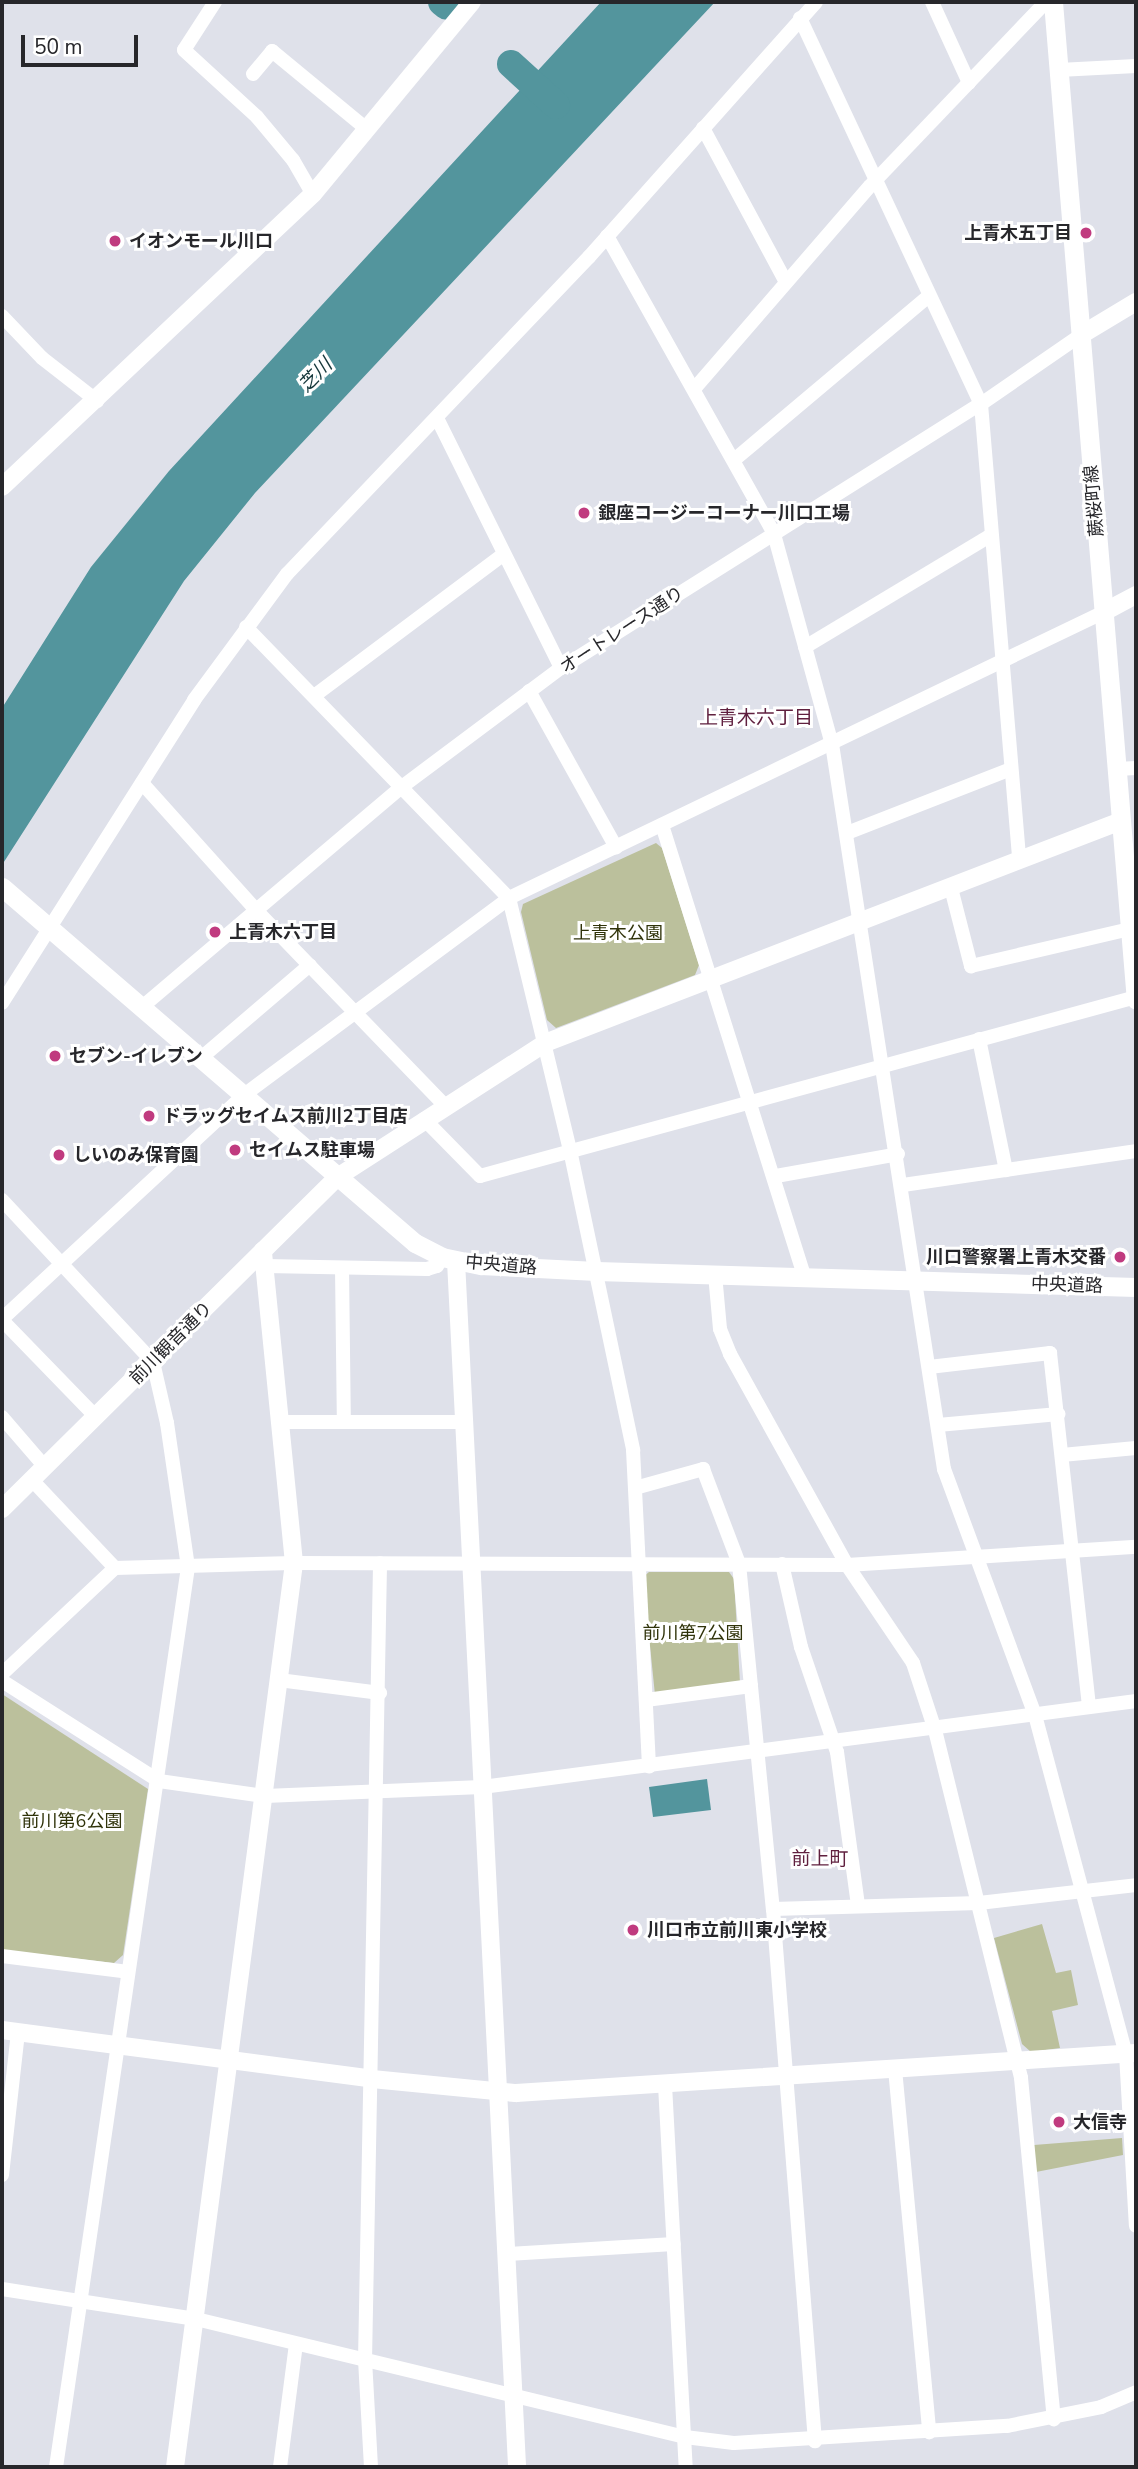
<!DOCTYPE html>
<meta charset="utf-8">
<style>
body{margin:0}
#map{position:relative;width:1138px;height:2469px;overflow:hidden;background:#dfe1ea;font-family:"Nunito Sans","Noto Sans JP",sans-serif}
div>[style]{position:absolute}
.green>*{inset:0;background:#bbc09c}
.water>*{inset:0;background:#53959d}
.river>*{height:28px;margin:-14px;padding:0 14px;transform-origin:14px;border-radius:14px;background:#53959d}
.minor>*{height:14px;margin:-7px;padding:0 7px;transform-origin:7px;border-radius:7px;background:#fff}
.tertiary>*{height:18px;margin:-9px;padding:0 9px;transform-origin:9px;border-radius:9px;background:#fff}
.secondary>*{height:19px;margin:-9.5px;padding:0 9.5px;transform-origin:9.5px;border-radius:9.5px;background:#fff}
.dots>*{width:19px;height:19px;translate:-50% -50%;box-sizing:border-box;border:4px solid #fff;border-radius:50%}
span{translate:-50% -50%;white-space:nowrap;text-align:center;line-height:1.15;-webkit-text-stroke:6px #fff;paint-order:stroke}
.poi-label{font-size:18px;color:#27272b;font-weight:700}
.right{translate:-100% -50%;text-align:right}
.left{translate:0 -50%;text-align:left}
.street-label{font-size:18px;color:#27272b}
.park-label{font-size:18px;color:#30330a}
.water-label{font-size:19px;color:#15373b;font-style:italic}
.neighbourhood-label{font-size:19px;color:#60203f}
.frame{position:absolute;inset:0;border:4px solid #27272b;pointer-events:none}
.scale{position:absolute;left:21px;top:35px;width:117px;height:32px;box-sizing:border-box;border:4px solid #27272b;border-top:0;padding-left:9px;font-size:21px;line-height:24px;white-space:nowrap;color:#27272b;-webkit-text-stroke:5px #fff;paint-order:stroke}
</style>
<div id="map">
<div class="green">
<div style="clip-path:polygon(656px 843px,662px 848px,699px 965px,695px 975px,556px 1028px,547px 1020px,521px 912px,523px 904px)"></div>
<div style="clip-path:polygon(649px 1572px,729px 1572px,734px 1579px,740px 1683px,655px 1695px,643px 1577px)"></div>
<div style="clip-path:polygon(2px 1694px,148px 1789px,123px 1955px,114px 1963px,2px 1950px)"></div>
<div style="clip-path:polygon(1042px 1924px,1056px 1973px,1071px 1970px,1078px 2005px,1052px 2011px,1060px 2048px,1031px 2052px,1022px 2044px,994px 1938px)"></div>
<div style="clip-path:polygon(1122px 2138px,1123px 2155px,1036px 2172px,1034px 2145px)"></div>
</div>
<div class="water">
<div style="clip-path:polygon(601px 2px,715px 2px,255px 493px,184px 581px,2px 865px,2px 708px,91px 567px,169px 471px)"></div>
<div style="clip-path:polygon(707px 1779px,711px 1810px,653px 1817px,649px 1787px)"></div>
</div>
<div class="river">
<div style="left:442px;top:2px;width:6px;rotate:39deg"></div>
<div style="left:511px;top:64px;width:61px;rotate:42.3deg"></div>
</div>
<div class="minor">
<div style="left:215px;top:2px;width:57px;rotate:122.9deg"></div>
<div style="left:184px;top:50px;width:99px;rotate:42.5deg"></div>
<div style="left:257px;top:117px;width:56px;rotate:50.1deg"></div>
<div style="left:293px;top:160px;width:39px;rotate:60deg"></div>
<div style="left:932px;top:2px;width:89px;rotate:65.4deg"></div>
<div style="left:800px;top:18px;width:426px;rotate:64.9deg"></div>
<div style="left:981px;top:404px;width:458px;rotate:85.2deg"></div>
<div style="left:1059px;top:70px;width:77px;rotate:-3deg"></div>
<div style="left:253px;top:74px;width:30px;rotate:-50deg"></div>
<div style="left:272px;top:51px;width:124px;rotate:39.5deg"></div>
<div style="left:703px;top:128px;width:175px;rotate:61.7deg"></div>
<div style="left:607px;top:236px;width:342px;rotate:60.7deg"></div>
<div style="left:774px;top:534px;width:218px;rotate:74.6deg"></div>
<div style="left:832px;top:744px;width:734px;rotate:81.22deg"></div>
<div style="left:944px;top:1469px;width:262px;rotate:69.7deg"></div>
<div style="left:1035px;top:1715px;width:351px;rotate:75deg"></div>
<div style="left:1126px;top:2054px;width:172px;rotate:86.7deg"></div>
<div style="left:2px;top:316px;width:58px;rotate:46.4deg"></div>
<div style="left:42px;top:358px;width:70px;rotate:38deg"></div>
<div style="left:695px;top:388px;width:267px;rotate:-49.1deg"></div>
<div style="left:870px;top:186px;width:255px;rotate:-46.3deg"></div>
<div style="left:437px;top:418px;width:279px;rotate:63.6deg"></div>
<div style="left:734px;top:460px;width:255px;rotate:-40.1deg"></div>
<div style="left:246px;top:627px;width:378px;rotate:45.9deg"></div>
<div style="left:509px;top:898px;width:259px;rotate:76.4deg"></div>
<div style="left:570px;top:1150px;width:307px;rotate:78.1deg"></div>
<div style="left:633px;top:1450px;width:317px;rotate:87.1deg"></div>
<div style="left:805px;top:647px;width:216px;rotate:-31deg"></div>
<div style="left:529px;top:691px;width:179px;rotate:60.9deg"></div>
<div style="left:314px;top:696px;width:237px;rotate:-36.8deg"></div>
<div style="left:1117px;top:769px;width:19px;rotate:-3deg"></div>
<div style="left:142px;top:783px;width:171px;rotate:48.1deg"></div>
<div style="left:256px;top:910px;width:272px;rotate:46deg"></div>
<div style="left:662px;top:825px;width:475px;rotate:72.5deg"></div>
<div style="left:847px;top:833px;width:176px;rotate:-21.3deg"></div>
<div style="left:951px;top:888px;width:81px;rotate:75.6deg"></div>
<div style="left:971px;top:966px;width:163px;rotate:-13.1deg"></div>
<div style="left:2px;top:1003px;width:359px;rotate:-57.6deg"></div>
<div style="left:194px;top:700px;width:157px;rotate:-53.6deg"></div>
<div style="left:287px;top:574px;width:438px;rotate:-46.4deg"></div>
<div style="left:589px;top:257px;width:341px;rotate:-48.3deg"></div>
<div style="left:142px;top:1007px;width:342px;rotate:-40.3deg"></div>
<div style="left:403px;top:786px;width:197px;rotate:-36.8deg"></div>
<div style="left:561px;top:668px;width:496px;rotate:-32.2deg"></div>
<div style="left:981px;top:404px;width:121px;rotate:-34.6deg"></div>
<div style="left:979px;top:1039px;width:134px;rotate:78.4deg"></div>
<div style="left:201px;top:1058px;width:143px;rotate:-40.5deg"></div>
<div style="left:424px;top:1119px;width:80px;rotate:45.5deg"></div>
<div style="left:480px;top:1176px;width:680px;rotate:-15.26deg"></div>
<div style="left:776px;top:1176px;width:124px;rotate:-10.2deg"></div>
<div style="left:903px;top:1185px;width:235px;rotate:-8.3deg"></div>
<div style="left:2px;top:1200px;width:221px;rotate:47deg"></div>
<div style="left:153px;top:1362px;width:63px;rotate:77.1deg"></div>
<div style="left:167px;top:1423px;width:146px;rotate:81.7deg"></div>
<div style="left:188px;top:1567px;width:910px;rotate:98.34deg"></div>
<div style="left:265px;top:1266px;width:162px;rotate:1.1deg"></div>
<div style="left:427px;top:1269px;width:10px;rotate:-17deg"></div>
<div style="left:437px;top:1266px;width:10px;rotate:-61deg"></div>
<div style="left:342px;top:1268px;width:154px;rotate:89.3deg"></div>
<div style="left:715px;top:1274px;width:55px;rotate:84.8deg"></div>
<div style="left:720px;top:1329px;width:27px;rotate:68deg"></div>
<div style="left:730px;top:1354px;width:241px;rotate:61deg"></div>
<div style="left:847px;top:1565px;width:118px;rotate:56deg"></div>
<div style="left:913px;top:1663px;width:71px;rotate:71.8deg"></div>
<div style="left:935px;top:1730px;width:358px;rotate:76.1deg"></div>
<div style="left:1021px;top:2078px;width:343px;rotate:84.5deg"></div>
<div style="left:2px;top:1319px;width:330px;rotate:-42.8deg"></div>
<div style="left:244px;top:1095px;width:330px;rotate:-36.6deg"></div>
<div style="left:509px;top:898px;width:660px;rotate:-25.67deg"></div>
<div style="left:2px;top:1320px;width:135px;rotate:45.9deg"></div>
<div style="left:929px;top:1367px;width:122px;rotate:-6.6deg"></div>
<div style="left:1050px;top:1353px;width:356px;rotate:83.7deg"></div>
<div style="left:2px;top:1417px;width:66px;rotate:49.3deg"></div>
<div style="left:280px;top:1422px;width:184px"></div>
<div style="left:938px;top:1425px;width:121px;rotate:-5.2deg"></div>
<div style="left:1062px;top:1455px;width:74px;rotate:-5.4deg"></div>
<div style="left:32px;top:1480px;width:121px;rotate:46.7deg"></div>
<div style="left:115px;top:1568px;width:179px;rotate:-1.6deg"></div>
<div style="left:294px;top:1563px;width:553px;rotate:0.21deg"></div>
<div style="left:847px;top:1565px;width:290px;rotate:-3.6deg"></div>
<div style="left:635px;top:1488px;width:71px;rotate:-15.6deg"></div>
<div style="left:703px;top:1469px;width:102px;rotate:69.2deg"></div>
<div style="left:739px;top:1564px;width:347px;rotate:84.4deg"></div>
<div style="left:773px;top:1909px;width:534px;rotate:85.49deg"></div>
<div style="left:782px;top:1564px;width:85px;rotate:77.1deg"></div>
<div style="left:801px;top:1647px;width:111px;rotate:71.1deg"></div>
<div style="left:837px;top:1752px;width:155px;rotate:82.2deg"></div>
<div style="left:2px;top:1674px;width:155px;rotate:-43.2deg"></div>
<div style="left:279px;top:1680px;width:102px;rotate:7.3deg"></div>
<div style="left:2px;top:1681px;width:186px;rotate:32.5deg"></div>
<div style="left:159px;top:1781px;width:107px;rotate:8.1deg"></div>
<div style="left:265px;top:1796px;width:217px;rotate:-2.4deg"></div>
<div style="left:482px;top:1787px;width:660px;rotate:-7.49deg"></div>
<div style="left:646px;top:1700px;width:106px;rotate:-7.6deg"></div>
<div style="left:773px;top:1909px;width:206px;rotate:-1.7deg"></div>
<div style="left:979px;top:1903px;width:158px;rotate:-6.5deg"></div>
<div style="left:2px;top:1956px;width:127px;rotate:7.2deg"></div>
<div style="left:895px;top:2069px;width:365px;rotate:84.6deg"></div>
<div style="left:665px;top:2085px;width:383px;rotate:86.9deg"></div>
<div style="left:2px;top:2175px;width:144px;rotate:-83.6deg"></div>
<div style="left:507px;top:2254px;width:167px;rotate:-3.4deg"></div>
<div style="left:2px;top:2289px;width:196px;rotate:8.8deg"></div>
<div style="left:196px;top:2319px;width:503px;rotate:13.57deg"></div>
<div style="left:685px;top:2437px;width:49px;rotate:7deg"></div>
<div style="left:734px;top:2443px;width:274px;rotate:-3.6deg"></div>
<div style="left:1007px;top:2426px;width:96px;rotate:-11.4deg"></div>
<div style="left:1101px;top:2407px;width:38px;rotate:-23deg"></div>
<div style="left:280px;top:2467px;width:124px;rotate:-82.6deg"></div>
<div style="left:371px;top:2467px;width:106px;rotate:-93.2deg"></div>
<div style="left:365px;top:2361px;width:798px;rotate:-88.92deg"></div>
</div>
<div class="tertiary">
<div style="left:1081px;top:335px;width:64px;rotate:-31deg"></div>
<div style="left:2px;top:487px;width:427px;rotate:-43.3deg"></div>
<div style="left:313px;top:194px;width:249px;rotate:-50.4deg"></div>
<div style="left:1104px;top:612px;width:36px;rotate:-28deg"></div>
<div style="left:456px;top:1261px;width:1208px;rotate:87.1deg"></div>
<div style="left:2px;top:1509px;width:474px;rotate:-44.7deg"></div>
<div style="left:339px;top:1176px;width:245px;rotate:-32.8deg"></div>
<div style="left:545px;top:1043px;width:617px;rotate:-21.08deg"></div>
<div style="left:2px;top:2030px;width:373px;rotate:7.5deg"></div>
<div style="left:372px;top:2079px;width:145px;rotate:5.6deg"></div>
<div style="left:516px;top:2093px;width:621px;rotate:-3.69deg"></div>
<div style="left:175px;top:2467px;width:912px;rotate:-82.5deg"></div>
<div style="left:294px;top:1563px;width:314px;rotate:-95.7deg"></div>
</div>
<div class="secondary">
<div style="left:1053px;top:2px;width:1001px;rotate:85.25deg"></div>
<div style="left:2px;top:887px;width:545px;rotate:40.76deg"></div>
<div style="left:415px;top:1243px;width:30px;rotate:27deg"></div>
<div style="left:442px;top:1257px;width:40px;rotate:12deg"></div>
<div style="left:481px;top:1265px;width:115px;rotate:3deg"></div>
<div style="left:596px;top:1271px;width:540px;rotate:1.7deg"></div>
</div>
<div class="dots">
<div style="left:1086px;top:233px;background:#c03b7f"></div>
<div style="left:115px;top:241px;background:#c03b7f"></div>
<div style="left:584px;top:513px;background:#c03b7f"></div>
<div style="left:215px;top:932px;background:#c03b7f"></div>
<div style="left:55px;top:1056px;background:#c03b7f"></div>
<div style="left:149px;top:1116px;background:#c03b7f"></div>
<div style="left:235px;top:1150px;background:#c03b7f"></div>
<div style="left:59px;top:1155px;background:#c03b7f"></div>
<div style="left:1120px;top:1257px;background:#c03b7f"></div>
<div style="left:633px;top:1930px;background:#c03b7f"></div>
<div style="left:1059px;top:2122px;background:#c03b7f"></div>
</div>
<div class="poi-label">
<span class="right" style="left:1072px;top:233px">上青木五丁目</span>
<span class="left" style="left:129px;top:241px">イオンモール川口</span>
<span class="left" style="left:598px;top:513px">銀座コージーコーナー川口工場</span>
<span class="left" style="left:229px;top:932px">上青木六丁目</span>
<span class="left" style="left:69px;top:1056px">セブン-イレブン</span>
<span class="left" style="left:163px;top:1116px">ドラッグセイムス前川2丁目店</span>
<span class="left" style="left:249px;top:1150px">セイムス駐車場</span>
<span class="left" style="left:73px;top:1155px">しいのみ保育園</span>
<span class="right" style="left:1106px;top:1257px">川口警察署上青木交番</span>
<span class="left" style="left:647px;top:1930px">川口市立前川東小学校</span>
<span class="left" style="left:1073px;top:2122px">大信寺</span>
</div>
<div class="street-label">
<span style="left:1094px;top:501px;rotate:-95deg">蕨桜町線</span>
<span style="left:622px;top:630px;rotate:-33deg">オートレース通り</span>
<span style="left:501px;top:1265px;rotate:5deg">中央道路</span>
<span style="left:1067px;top:1285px;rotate:2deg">中央道路</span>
<span style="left:171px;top:1343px;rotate:-45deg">前川観音通り</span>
</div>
<div class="park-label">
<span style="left:618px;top:933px">上青木公園</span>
<span style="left:693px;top:1633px">前川第7公園</span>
<span style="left:72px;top:1821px">前川第6公園</span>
</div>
<div class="water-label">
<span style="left:316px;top:376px;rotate:-45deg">芝川</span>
</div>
<div class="neighbourhood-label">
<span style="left:756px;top:719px">上青木六丁目</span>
<span style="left:820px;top:1860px">前上町</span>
</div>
<div class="frame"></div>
<div class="scale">50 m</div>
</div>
